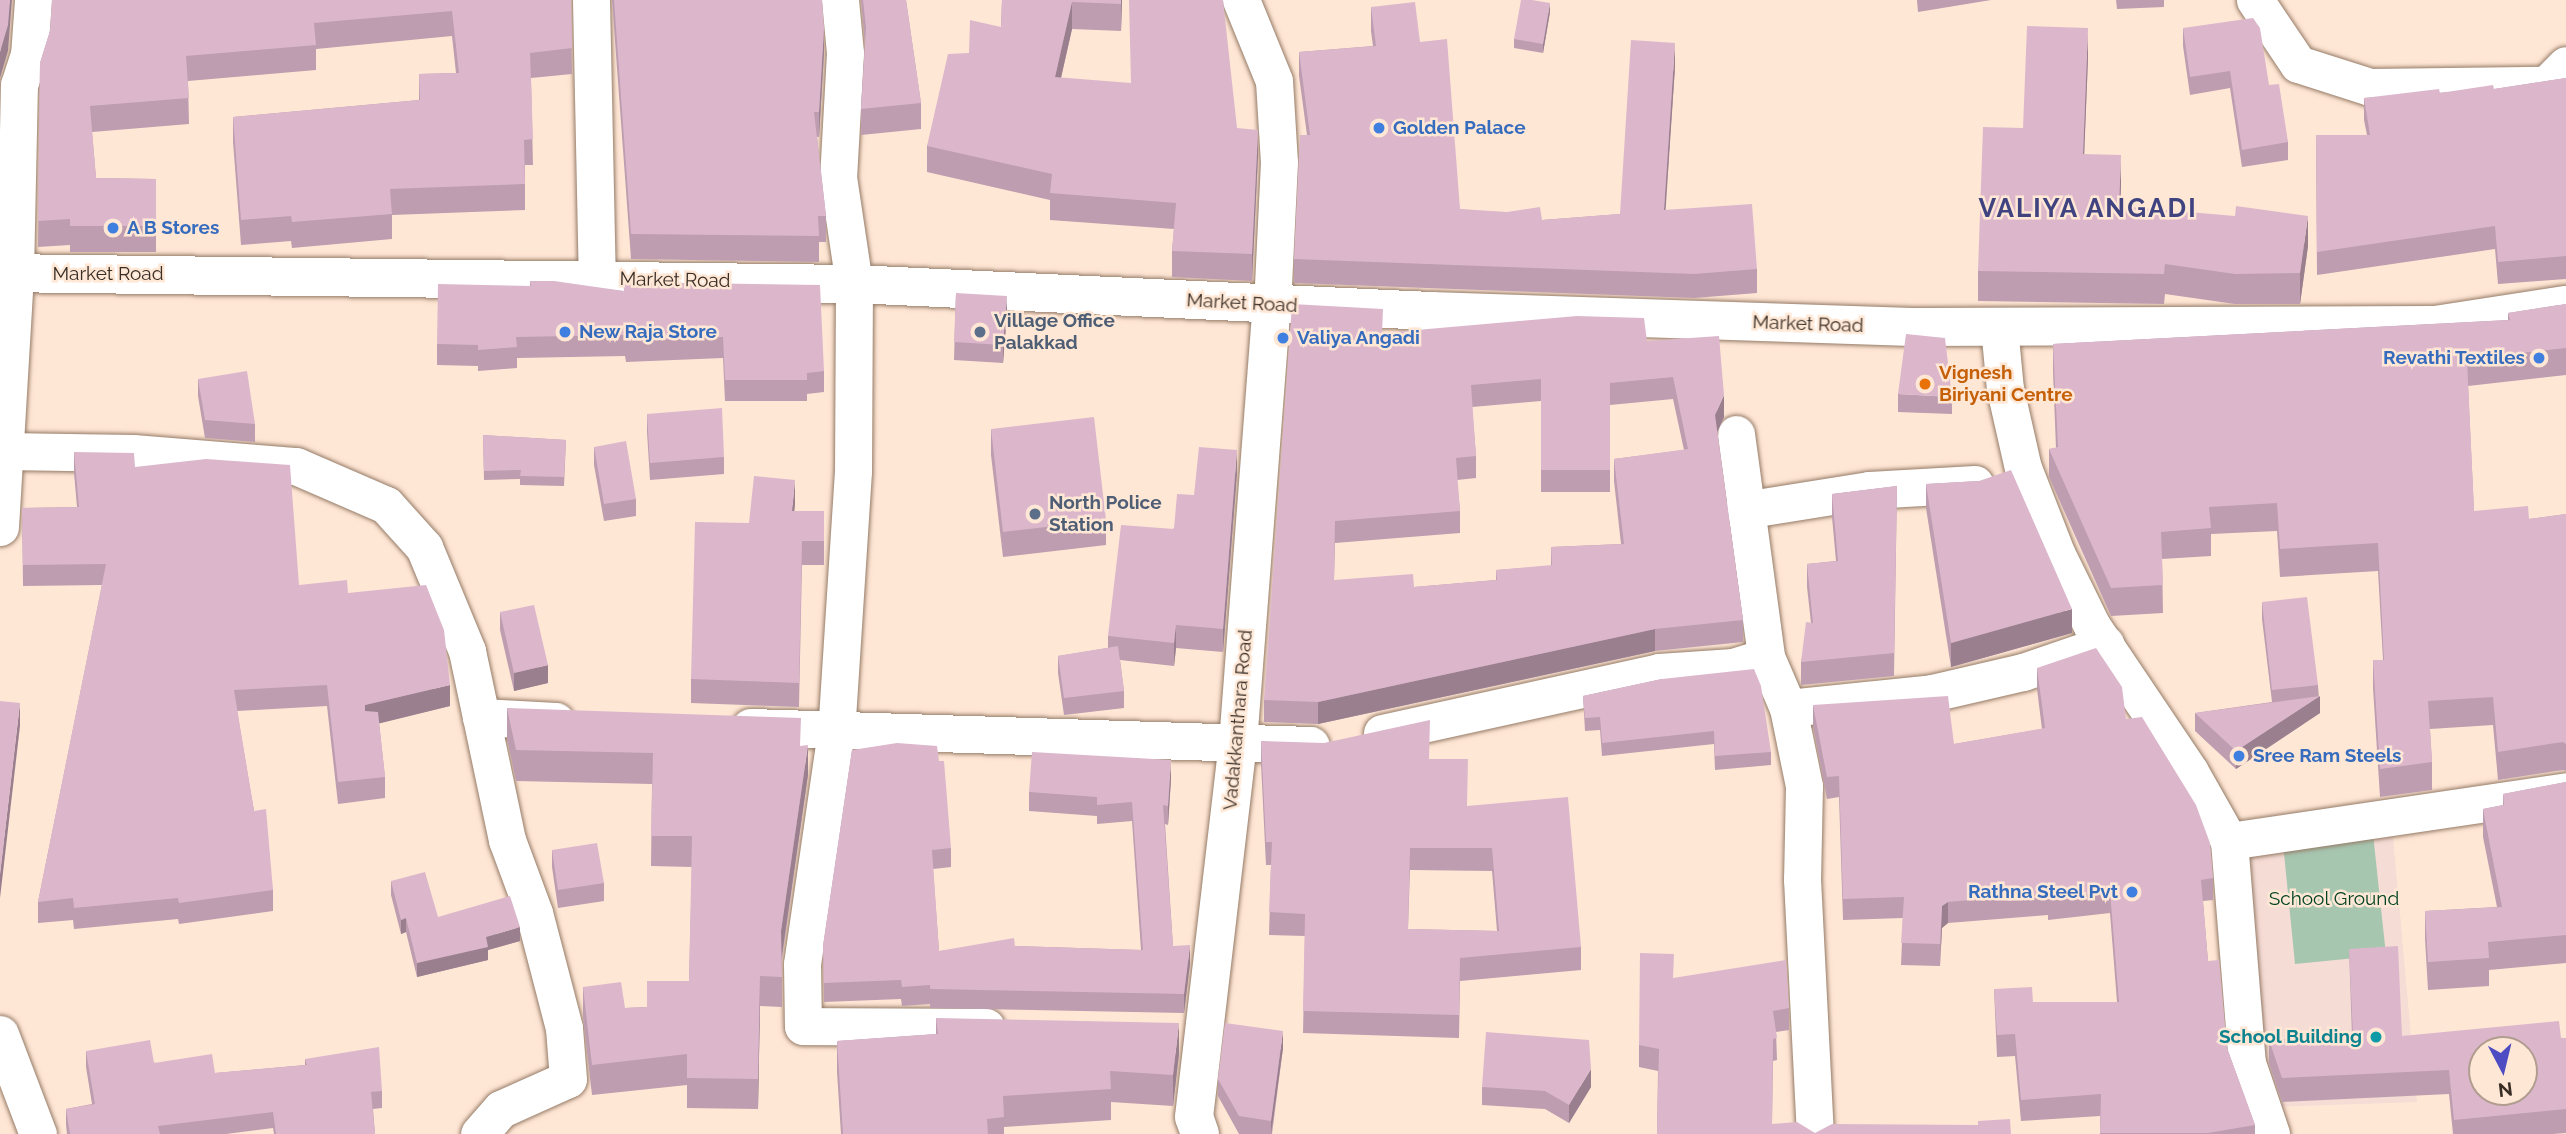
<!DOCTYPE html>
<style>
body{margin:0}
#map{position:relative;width:2566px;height:1134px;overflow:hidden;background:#ffe7d5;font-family:Raleway,sans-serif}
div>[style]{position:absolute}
.education>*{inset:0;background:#f5dcd5}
.green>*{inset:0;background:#a6c6b0}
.roads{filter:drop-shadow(0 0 2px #957b67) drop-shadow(0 0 2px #957b67)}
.street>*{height:37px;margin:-18.5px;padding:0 18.5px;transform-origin:18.5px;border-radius:18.5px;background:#fff}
.secondary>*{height:38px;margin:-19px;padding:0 19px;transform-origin:19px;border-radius:19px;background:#fff}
.wall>*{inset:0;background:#bd9daf}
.shaded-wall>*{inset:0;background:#9a808f}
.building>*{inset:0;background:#dcb7cc}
.dots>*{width:19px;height:19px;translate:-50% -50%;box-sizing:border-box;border:4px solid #ffe7d5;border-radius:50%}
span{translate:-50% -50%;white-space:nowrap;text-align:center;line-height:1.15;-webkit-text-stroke:5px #ffe7d5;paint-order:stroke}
.shop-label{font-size:19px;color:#366cbe;font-weight:700}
.left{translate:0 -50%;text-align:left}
.right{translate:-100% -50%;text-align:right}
.street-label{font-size:19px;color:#392e26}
.service-label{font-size:19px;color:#4e5e75;font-weight:700}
.food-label{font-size:19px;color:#c56008;font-weight:700}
.park-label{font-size:19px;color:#014222}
.culture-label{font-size:19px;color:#0d838f;font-weight:700}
.district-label{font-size:26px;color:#3f4380;font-weight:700;letter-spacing:2px}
.north{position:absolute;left:2468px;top:1036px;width:70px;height:70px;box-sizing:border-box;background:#ffe7d5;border:2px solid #b09d8f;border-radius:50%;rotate:173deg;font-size:19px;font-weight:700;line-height:28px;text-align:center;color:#392e26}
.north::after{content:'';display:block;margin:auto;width:24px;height:32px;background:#4e4cc2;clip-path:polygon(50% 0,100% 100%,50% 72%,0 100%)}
</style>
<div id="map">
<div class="education">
<div style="clip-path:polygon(2392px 826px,2417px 1102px,2270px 1107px,2247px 845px)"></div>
</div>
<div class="green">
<div style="clip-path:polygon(2373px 834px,2386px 955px,2295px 964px,2283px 843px)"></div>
</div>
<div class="roads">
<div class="street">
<div style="left:591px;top:0;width:278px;rotate:88.8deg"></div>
<div style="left:840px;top:0;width:53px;rotate:84.6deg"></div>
<div style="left:845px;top:53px;width:124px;rotate:93.2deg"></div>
<div style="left:838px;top:177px;width:108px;rotate:81.5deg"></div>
<div style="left:854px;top:284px;width:187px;rotate:90.3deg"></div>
<div style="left:853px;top:471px;width:261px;rotate:93.7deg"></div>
<div style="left:836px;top:731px;width:235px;rotate:98.3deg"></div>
<div style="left:802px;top:964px;width:62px;rotate:89.1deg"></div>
<div style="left:803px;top:1026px;width:183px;rotate:0.3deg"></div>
<div style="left:1241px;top:0;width:87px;rotate:67.8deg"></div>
<div style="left:1274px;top:81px;width:81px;rotate:86.5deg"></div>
<div style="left:1279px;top:162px;width:142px;rotate:92.8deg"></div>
<div style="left:2255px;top:0;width:77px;rotate:56.1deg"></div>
<div style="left:2298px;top:64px;width:76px;rotate:17.7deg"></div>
<div style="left:2370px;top:87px;width:176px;rotate:-0.7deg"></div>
<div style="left:2546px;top:85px;width:28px;rotate:-45deg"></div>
<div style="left:1999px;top:327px;width:62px;rotate:84.5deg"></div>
<div style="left:2005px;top:389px;width:81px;rotate:77.2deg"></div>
<div style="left:2023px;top:468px;width:93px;rotate:68.7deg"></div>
<div style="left:2057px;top:555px;width:79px;rotate:63.8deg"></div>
<div style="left:2092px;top:626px;width:176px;rotate:56.1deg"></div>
<div style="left:2190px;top:772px;width:79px;rotate:60.5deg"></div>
<div style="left:2229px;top:841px;width:341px;rotate:-8.4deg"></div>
<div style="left:1736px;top:434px;width:225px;rotate:82.3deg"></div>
<div style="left:4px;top:451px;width:129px;rotate:0.9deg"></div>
<div style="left:133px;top:453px;width:164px;rotate:4.6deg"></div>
<div style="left:296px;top:466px;width:98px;rotate:23.4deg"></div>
<div style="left:386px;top:505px;width:57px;rotate:47.9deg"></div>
<div style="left:424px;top:547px;width:113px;rotate:67.5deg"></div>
<div style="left:467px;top:651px;width:67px;rotate:78deg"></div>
<div style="left:481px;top:717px;width:75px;rotate:3.1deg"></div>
<div style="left:1744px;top:510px;width:127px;rotate:-9.1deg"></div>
<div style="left:1869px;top:490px;width:106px;rotate:-3.2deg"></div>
<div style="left:0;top:527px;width:253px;rotate:-86.6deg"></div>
<div style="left:15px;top:274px;width:189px;rotate:-88.8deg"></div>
<div style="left:19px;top:85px;width:32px;rotate:-72deg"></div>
<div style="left:29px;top:55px;width:55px;rotate:-85.8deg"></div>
<div style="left:1788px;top:708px;width:80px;rotate:78.4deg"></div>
<div style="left:1804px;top:786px;width:93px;rotate:91.2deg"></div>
<div style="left:1802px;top:879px;width:255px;rotate:87.1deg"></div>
<div style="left:750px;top:727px;width:561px;rotate:1.84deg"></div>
<div style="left:1382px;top:733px;width:284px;rotate:-12.4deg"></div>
<div style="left:1659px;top:672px;width:74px;rotate:-3.9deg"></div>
<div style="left:1733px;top:667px;width:34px;rotate:-17deg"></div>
<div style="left:1766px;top:657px;width:56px;rotate:66.7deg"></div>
<div style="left:1788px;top:708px;width:145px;rotate:-5.9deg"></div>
<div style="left:1932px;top:693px;width:93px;rotate:-13deg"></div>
<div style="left:2023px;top:672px;width:87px;rotate:-18.9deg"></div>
<div style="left:2229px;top:841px;width:223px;rotate:85.4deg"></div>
<div style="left:2247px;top:1063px;width:75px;rotate:71.3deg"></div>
<div style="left:0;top:1034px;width:107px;rotate:69.2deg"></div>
<div style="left:479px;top:1134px;width:33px;rotate:-49deg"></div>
<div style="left:501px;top:1109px;width:73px;rotate:-24.1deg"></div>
<div style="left:568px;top:1079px;width:51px;rotate:-94.5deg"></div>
<div style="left:564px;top:1028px;width:119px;rotate:-104.6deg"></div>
<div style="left:534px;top:913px;width:78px;rotate:-110.3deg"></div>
<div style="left:507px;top:840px;width:126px;rotate:-101.9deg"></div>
</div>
<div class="secondary">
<div style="left:0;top:273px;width:854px;rotate:0.74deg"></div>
<div style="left:854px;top:284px;width:578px;rotate:2.68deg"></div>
<div style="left:1431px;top:311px;width:481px;rotate:1.9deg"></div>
<div style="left:1912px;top:327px;width:523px;rotate:-0.22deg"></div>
<div style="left:2435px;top:325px;width:133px;rotate:-8.7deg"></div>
<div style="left:1200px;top:1134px;width:18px;rotate:-109deg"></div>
<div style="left:1194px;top:1117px;width:377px;rotate:-83.3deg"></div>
<div style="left:1238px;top:743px;width:440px;rotate:-85.6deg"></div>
</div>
</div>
<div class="wall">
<div style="clip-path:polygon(571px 0,572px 74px,531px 78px,533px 165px,525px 165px,525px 210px,392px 215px,392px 239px,292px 248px,291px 241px,241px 245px,233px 142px,233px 117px,419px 100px,419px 74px,456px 73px,452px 36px,316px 49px,316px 70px,188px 81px,189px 124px,92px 132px,96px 178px,156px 179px,156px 252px,70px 252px,70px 245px,38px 247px,40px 63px,50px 31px)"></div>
<div style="clip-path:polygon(612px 0,822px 0,824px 53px,819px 137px,817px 137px,826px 216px,826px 242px,819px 242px,819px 262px,631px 259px)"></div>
<div style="clip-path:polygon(861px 0,906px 0,921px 103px,921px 129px,861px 135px,861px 109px,865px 44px)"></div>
<div style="clip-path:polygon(1002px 0,1122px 0,1121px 31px,1072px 29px,1061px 78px,1237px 128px,1258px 156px,1252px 281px,1172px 277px,1172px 251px,1174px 229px,1050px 220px,1050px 200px,927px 172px,927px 146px,969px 53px,1001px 27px)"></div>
<div style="clip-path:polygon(1917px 0,1991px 0,1918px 12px)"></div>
<div style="clip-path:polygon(2116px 0,2164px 0,2164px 7px,2117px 9px)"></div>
<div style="clip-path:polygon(1371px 7px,1420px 42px,1460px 209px,1542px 220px,1620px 214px,1675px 67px,1665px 210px,1757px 269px,1757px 293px,1694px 298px,1294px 283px,1294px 259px,1307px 135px,1299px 76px,1299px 52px,1373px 46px,1371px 31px)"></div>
<div style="clip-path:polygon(1550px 12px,1543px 53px,1514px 48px,1514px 39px)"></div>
<div style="clip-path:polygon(2183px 28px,2269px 85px,2288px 142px,2288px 160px,2242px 167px,2230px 88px,2190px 95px,2183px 46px)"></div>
<div style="clip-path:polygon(2088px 58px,2084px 154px,2121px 186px,2120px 206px,2308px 246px,2300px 304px,2235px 304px,2165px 294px,2164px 304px,1978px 301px,1978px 271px,2023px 128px)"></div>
<div style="clip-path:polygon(2566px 78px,2566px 279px,2498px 284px,2495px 249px,2317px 275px,2316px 136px,2367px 135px,2364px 120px,2364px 98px,2494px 89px)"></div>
<div style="clip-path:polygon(530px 281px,623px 291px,824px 371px,824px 392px,807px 394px,807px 401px,725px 401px,723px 358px,626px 362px,625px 356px,517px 358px,517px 368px,478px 371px,478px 366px,437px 365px,437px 344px,530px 286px)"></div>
<div style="clip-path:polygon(956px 293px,1007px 313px,1003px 363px,954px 360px)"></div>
<div style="clip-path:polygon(2566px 304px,2566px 375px,2468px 386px,2474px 511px,2529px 519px,2566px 514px,2566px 771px,2563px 770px,2498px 780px,2493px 725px,2430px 729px,2432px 762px,2432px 790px,2380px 797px,2373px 688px,2373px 660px,2383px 660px,2378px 571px,2280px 577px,2277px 531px,2211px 534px,2211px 556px,2162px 559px,2163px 613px,2111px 616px,2049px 477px,2049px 449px,2056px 448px,2053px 372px,2053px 344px,2508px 320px,2508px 313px)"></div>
<div style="clip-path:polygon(evenodd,1383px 333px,1647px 341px,1724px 417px,1717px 432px,1743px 620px,1743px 642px,1655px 651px,1318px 724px,1264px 722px,1264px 700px,1383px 333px,1673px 399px,1684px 450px,1614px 459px,1614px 481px,1621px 544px,1551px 547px,1551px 566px,1496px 570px,1496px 580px,1414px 587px,1334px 580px,1335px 543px,1460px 533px,1460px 511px,1457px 480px,1476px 478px,1476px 456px,1472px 407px,1541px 401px,1541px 492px,1610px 492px,1610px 405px,1673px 399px)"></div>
<div style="clip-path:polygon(198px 379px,255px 424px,255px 442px,205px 438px,198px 396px)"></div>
<div style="clip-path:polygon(1898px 394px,1952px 397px,1952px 414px,1898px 412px)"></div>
<div style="clip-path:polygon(647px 414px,724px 457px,724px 474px,650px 480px,647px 432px)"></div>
<div style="clip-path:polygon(991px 429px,1106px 520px,1106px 545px,1003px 557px,991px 455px)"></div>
<div style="clip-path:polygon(483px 435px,566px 440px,564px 486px,520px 485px,520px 479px,484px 480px)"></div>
<div style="clip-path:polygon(594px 447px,636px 499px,636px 516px,604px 521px,594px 465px)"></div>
<div style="clip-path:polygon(74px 452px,135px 467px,299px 585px,348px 593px,450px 706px,379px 723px,385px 777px,385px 798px,338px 804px,327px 706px,237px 711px,254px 811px,273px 890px,273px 911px,179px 924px,178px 919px,74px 929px,73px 920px,38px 923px,38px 902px,102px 585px,23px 586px,22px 508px,77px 507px,74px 473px)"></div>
<div style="clip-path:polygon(1237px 473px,1223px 652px,1176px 648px,1174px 666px,1120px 660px,1124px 691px,1124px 708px,1064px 715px,1058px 673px,1058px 656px,1108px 648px,1108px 636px,1194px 495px)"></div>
<div style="clip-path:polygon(1979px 481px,2072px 633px,1951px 667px,1926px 508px,1926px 484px)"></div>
<div style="clip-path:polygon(1897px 486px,1894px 676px,1801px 685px,1801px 662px,1811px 623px,1807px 587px,1807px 564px,1836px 561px,1832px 517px,1832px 494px)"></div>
<div style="clip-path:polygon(795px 504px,794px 511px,824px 511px,824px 565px,802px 565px,799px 707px,691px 703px,691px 679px,749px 523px)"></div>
<div style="clip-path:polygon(2262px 602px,2318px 685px,2320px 713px,2236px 769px,2195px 731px,2195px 713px,2272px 702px,2262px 619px)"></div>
<div style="clip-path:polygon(500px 612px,548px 683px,514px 691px,500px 630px)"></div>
<div style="clip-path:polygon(2037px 668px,2126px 719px,2213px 878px,2213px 900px,2203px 901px,2208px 961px,2227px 1048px,2255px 1125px,2255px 1134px,2100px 1134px,2100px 1116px,2021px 1121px,2015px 1056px,1997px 1057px,1994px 989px,2033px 1002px,2117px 1002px,2110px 913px,2048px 920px,2048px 915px,1948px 923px,1942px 928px,1940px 966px,1901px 965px,1903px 918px,1843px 920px,1839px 797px,1827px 799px,1813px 726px,1813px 705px,1954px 744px,2042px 729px,2037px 689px)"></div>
<div style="clip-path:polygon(1662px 679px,1771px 752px,1771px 765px,1715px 770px,1714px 744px,1602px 756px,1600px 730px,1585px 731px,1583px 696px)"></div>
<div style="clip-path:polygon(507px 708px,801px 746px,808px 775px,782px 959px,782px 1007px,760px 1006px,758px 1109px,687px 1108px,687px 1085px,592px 1095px,583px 1017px,583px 987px,625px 1008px,647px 1007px,689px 981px,692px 867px,651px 866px,652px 784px,516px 781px,507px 739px)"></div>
<div style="clip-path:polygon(evenodd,1261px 741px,1429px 759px,1581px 947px,1581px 970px,1460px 981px,1459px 1038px,1303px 1033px,1305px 936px,1269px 935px,1271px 865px,1266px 865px,1261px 764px,1261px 741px,1410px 870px,1492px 871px,1497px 931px,1408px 929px,1410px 870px)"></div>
<div style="clip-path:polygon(852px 750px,951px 848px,951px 867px,933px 869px,939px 951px,1015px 946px,1141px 950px,1132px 821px,1097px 824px,1097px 816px,1029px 811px,1029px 792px,1171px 779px,1168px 825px,1165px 824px,1173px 946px,1190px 964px,1184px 1013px,930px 1008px,930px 1004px,902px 1006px,901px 999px,824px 1002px,823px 946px)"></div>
<div style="clip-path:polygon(2566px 782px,2566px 963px,2489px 970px,2489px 986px,2428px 990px,2425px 939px,2425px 911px,2497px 907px,2483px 837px,2483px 809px,2503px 805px,2503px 794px)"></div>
<div style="clip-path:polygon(552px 850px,604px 883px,604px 901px,558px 908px,552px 867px)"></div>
<div style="clip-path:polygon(391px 881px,438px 917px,520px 941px,488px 950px,488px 960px,417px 977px,406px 932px,401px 934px,391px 895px)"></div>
<div style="clip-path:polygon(2349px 949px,2402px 1036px,2566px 1038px,2566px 1133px,2553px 1134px,2453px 1134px,2449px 1094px,2282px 1102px,2269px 1063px,2269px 1040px,2352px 1036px)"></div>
<div style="clip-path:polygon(1674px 978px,1789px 1008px,1789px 1030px,1776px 1032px,1777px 1060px,1773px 1061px,1772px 1124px,1815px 1133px,2011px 1134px,1657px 1134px,1658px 1071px,1639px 1067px,1639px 1045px)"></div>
<div style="clip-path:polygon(936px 1018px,1179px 1054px,1173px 1106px,1111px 1102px,1111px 1120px,1004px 1127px,1004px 1134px,841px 1134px,837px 1072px,837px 1041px,936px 1034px)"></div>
<div style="clip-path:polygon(1283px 1048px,1272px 1134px,1239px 1134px,1218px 1096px,1218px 1079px)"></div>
<div style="clip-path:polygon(86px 1051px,215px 1073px,305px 1065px,305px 1059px,382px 1091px,382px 1108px,373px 1109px,375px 1134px,274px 1134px,273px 1128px,226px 1134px,67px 1134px,66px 1125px,66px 1109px,92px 1104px,86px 1067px)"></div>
<div style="clip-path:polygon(1482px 1087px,1591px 1087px,1569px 1123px,1545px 1109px,1482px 1105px)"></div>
</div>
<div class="shaded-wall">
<div style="clip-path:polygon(10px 0,12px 0,8px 51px,0 78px,0 52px)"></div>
<div style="clip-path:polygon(1121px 0,1122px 0,1121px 31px)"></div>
<div style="clip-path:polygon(1072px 2px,1072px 29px,1055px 104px,1055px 77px)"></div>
<div style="clip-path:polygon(1550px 3px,1550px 12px,1543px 53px,1543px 44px)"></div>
<div style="clip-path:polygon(824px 28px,824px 53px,819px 137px,819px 112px)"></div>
<div style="clip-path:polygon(2088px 28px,2088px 58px,2083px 185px,2083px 154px)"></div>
<div style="clip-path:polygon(1675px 43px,1675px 67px,1664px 234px,1664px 210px)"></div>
<div style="clip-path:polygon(1258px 130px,1258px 156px,1252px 281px,1252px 254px)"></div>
<div style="clip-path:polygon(2121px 155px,2121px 186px,2119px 236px,2119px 206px)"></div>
<div style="clip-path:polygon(2308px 216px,2308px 246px,2300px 304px,2300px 273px)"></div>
<div style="clip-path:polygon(1007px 296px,1007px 313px,1003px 363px,1003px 345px)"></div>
<div style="clip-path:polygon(1724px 395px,1724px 417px,1715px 437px,1715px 415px)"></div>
<div style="clip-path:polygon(1237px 450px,1237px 473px,1223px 652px,1223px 629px)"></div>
<div style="clip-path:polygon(795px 480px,795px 504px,792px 535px,792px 511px)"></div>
<div style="clip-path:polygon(2072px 609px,2072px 633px,1951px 667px,1951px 643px)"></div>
<div style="clip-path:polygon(1176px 625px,1176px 648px,1174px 666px,1174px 643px)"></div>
<div style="clip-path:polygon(1655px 629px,1655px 651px,1318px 724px,1318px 702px)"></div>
<div style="clip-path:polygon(548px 665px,548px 683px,514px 691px,514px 673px)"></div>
<div style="clip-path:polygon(450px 685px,450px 706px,365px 727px,365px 705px)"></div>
<div style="clip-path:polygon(2320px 696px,2320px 713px,2236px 769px,2236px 751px)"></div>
<div style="clip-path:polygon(20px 703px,20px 726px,0 898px,0 874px)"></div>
<div style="clip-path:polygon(808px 745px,808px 775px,781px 961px,781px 931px)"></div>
<div style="clip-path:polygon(1171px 760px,1171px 779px,1168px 825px,1168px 806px)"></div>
<div style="clip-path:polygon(1948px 902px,1948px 923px,1942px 928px,1940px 966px,1942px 906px)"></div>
<div style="clip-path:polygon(406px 918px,406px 932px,401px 934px,401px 920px)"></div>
<div style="clip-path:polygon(520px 927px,520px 941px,488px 950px,488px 960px,417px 977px,417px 963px,486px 937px)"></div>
<div style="clip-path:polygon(1190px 945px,1190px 964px,1184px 1013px,1184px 994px)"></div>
<div style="clip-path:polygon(760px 976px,760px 1006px,758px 1109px,758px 1079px)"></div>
<div style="clip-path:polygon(1179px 1023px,1179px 1054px,1173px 1106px,1173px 1075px)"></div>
<div style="clip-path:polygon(1283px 1031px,1283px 1048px,1271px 1134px,1271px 1121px)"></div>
<div style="clip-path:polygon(1591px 1069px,1591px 1087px,1569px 1123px,1569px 1105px)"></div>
</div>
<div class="building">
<div style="clip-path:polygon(0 0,10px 0,8px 25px,0 52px)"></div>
<div style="clip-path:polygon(52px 0,571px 0,572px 48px,530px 53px,533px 139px,524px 140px,525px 184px,390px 189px,392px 214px,292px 222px,291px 216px,241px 220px,233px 117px,420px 100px,419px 74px,459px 73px,452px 11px,314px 23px,316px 45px,186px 56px,189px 98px,90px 106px,96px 178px,156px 179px,156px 226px,70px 226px,70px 219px,38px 221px,40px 63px,50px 31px)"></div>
<div style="clip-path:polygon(614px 0,822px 0,824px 28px,819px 112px,814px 112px,826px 216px,818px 216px,819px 236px,631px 234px)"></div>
<div style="clip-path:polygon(863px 0,906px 0,921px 103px,861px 109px,866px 28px)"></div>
<div style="clip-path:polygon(1002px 0,1121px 0,1121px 4px,1072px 2px,1055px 77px,1131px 83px,1129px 0,1223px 0,1237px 128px,1258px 130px,1252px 254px,1172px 251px,1176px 203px,1050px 193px,1052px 174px,927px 146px,948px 54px,969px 53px,970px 20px,1001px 27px)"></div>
<div style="clip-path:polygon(1521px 0,1532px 0,1550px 3px,1543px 44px,1514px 39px)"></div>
<div style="clip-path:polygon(1415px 2px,1420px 42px,1447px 39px,1460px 209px,1507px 212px,1540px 207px,1542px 220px,1620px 214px,1631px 40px,1675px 43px,1664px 210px,1752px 204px,1757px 269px,1694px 274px,1294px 259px,1300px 135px,1310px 135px,1299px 52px,1376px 46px,1371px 7px)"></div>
<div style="clip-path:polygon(2253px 18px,2260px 28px,2269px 85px,2279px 84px,2288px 142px,2242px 150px,2230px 71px,2190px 77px,2183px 28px)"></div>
<div style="clip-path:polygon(2027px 26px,2088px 28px,2083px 154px,2121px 155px,2119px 206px,2235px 216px,2236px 206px,2308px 216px,2300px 273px,2235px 274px,2165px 264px,2164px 274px,1978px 271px,1983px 127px,2023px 128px)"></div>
<div style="clip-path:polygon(2566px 78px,2566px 256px,2498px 262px,2495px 226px,2317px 252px,2316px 135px,2370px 135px,2364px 98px,2439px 89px,2440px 93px,2493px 85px,2494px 89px)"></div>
<div style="clip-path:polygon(530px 281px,554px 281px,624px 291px,623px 282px,820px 285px,824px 371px,807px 373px,807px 380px,725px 380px,723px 337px,626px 341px,625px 335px,516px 337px,517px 347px,478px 350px,478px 345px,437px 344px,438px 284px,531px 286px)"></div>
<div style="clip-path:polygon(956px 293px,1007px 296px,1003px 345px,954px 342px)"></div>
<div style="clip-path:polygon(evenodd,1292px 304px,1383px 309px,1382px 333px,1577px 316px,1644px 318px,1647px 341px,1719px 336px,1724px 395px,1715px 415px,1743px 620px,1655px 629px,1318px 702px,1264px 700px,1292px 304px,1673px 377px,1688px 449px,1614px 459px,1624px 544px,1551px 547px,1552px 565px,1496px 570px,1497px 580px,1414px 587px,1413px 574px,1334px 580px,1335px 521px,1460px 511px,1456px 458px,1476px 456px,1471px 385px,1541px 379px,1541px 470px,1610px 470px,1610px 383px,1673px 377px)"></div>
<div style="clip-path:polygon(2566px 304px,2566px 348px,2467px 359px,2474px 511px,2528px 506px,2529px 519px,2566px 514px,2566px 744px,2563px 742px,2498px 752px,2493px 697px,2428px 701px,2432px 762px,2380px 769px,2373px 660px,2384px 660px,2378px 543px,2280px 549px,2277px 503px,2209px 507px,2211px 528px,2161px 532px,2163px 585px,2111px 588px,2049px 449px,2058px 447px,2053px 344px,2510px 320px,2508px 313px)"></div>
<div style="clip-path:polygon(1906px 334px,1945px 338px,1952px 397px,1898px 394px)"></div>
<div style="clip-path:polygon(247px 371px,255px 424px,205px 420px,198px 379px)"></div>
<div style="clip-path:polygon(722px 408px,724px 457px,650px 463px,647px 414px)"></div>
<div style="clip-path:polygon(1094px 417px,1106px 520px,1003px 532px,991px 429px)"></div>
<div style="clip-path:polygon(483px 435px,566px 440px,564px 477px,520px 476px,521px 470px,484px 471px)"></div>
<div style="clip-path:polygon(626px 441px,636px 499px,604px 504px,594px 447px)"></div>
<div style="clip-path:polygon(1199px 447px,1237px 450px,1223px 629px,1176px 625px,1174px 643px,1108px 636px,1121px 525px,1174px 529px,1177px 494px,1194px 495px)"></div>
<div style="clip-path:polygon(74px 452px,134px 453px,135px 467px,206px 459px,290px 465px,299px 585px,347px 580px,348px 593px,426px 585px,444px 630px,450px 685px,365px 705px,365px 711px,378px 712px,385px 777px,338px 782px,327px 685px,234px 690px,254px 811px,266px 809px,273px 890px,179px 903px,178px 898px,74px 908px,73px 898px,38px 902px,106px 564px,23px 565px,22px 508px,79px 507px)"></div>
<div style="clip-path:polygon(2011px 470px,2072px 609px,1951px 643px,1926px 484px,1979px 481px)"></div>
<div style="clip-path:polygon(754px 476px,795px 480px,792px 511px,824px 511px,824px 541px,802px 541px,799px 683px,691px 679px,695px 522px,749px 523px)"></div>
<div style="clip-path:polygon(1897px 486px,1894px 653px,1801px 662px,1806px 622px,1813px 623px,1807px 564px,1838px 561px,1832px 494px)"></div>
<div style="clip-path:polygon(2307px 597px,2318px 685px,2272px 690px,2262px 602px)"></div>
<div style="clip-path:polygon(534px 605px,548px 665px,514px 673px,500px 612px)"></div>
<div style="clip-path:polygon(1118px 646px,1124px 691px,1064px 698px,1058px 656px)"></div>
<div style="clip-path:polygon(2096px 648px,2122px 687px,2126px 719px,2142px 717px,2196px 805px,2210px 843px,2213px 878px,2201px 880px,2208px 961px,2219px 960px,2227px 1048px,2255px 1125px,2208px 1133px,2100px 1133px,2101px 1094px,2021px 1100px,2015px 1034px,1997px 1035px,1994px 989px,2032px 987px,2033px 1002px,2119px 1002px,2110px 891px,2048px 899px,2048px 893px,1948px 902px,1942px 906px,1940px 944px,1901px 943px,1904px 897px,1843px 899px,1839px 776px,1827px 777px,1813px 705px,1948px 696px,1954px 744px,2045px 728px,2037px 668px)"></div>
<div style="clip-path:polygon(1754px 669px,1761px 686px,1771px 752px,1715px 756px,1714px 731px,1602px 743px,1600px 717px,1585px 718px,1583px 696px,1662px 679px)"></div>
<div style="clip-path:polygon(2320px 696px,2236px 751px,2195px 713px)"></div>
<div style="clip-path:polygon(0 701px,20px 703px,0 874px)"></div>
<div style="clip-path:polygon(507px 708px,801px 718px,800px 746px,808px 745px,781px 931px,782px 977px,760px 976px,758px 1079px,687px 1078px,687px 1054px,592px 1065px,583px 987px,621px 982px,625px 1008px,647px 1007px,647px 981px,689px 981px,692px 836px,651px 836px,653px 753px,516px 750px)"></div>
<div style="clip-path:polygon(evenodd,1430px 720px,1429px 759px,1468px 759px,1467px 806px,1568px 797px,1581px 947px,1460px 958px,1459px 1015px,1303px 1011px,1305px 914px,1269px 912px,1272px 842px,1266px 842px,1261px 741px,1324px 743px,1430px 720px,1410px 848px,1492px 848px,1499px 931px,1408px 929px,1410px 848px)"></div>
<div style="clip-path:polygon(897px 743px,937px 746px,939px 761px,944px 761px,951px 848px,932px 850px,939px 951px,1014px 938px,1015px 946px,1143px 950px,1132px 802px,1097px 805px,1097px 797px,1029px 792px,1032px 752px,1171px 760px,1168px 806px,1163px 805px,1173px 946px,1190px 945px,1184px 994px,930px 989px,930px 985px,902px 987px,901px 980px,824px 983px,823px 946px,852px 750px)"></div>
<div style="clip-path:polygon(2566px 782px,2566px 935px,2488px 942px,2489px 958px,2428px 962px,2425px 911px,2502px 907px,2483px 809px,2504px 805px,2503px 794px)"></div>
<div style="clip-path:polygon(597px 843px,604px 883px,558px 890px,552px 850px)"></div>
<div style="clip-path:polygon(425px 872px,438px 917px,510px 896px,520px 927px,486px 937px,488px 947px,417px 963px,406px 918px,401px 920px,391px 881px)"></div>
<div style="clip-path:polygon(evenodd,2398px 946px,2402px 1036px,2559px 1021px,2561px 1038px,2566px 1038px,2566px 1109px,2454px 1120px,2449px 1070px,2282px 1078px,2269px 1040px,2353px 1036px,2349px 949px,2398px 946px,2482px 1050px,2524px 1050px,2524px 1092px,2482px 1092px,2482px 1050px)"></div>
<div style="clip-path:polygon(1640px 953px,1674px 954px,1673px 978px,1786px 960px,1789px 1008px,1773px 1011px,1777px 1038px,1773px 1039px,1772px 1124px,1797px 1122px,1815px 1133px,1832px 1124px,1978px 1125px,1978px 1121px,2010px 1119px,2011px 1134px,1657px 1134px,1659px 1049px,1639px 1045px)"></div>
<div style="clip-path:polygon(936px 1018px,1179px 1023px,1173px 1075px,1110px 1071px,1111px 1089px,1003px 1096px,1004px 1117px,987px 1119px,988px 1134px,843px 1134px,837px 1041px,938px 1034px)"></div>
<div style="clip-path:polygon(1225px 1023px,1283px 1031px,1271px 1121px,1239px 1116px,1218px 1079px)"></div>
<div style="clip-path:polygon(1486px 1032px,1589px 1040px,1591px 1069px,1569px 1105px,1545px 1091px,1482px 1087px)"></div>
<div style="clip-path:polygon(150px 1040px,154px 1063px,212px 1054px,215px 1073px,307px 1065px,305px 1059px,379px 1047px,382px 1091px,371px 1092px,375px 1134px,276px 1134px,273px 1112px,158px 1126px,160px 1134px,70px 1134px,66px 1109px,95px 1104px,86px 1051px)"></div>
</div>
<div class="dots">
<div style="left:1379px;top:128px;background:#3f7fe0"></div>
<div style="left:113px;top:228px;background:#3f7fe0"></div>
<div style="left:565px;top:332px;background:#3f7fe0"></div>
<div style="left:980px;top:332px;background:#5c6f8a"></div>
<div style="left:1283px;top:338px;background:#3f7fe0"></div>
<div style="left:2539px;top:358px;background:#3f7fe0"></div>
<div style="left:1925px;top:384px;background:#e8710a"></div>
<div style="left:1035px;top:514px;background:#5c6f8a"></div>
<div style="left:2239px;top:756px;background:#3f7fe0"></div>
<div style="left:2132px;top:892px;background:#3f7fe0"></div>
<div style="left:2376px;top:1037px;background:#0f9aa8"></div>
</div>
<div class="shop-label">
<span class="left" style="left:1393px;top:128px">Golden Palace</span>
<span class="left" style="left:127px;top:228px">A B Stores</span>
<span class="left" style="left:579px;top:332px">New Raja Store</span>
<span class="left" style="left:1297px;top:338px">Valiya Angadi</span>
<span class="right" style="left:2525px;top:358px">Revathi Textiles</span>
<span class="left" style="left:2253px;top:756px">Sree Ram Steels</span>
<span class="right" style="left:2118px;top:892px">Rathna Steel Pvt</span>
</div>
<div class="street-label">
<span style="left:108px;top:274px">Market Road</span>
<span style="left:675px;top:280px;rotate:1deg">Market Road</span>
<span style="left:1242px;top:303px;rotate:3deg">Market Road</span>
<span style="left:1808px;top:324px;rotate:2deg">Market Road</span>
<span style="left:1238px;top:720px;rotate:-85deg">Vadakkanthara Road</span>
</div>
<div class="service-label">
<span class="left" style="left:994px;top:332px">Village Office<br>Palakkad</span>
<span class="left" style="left:1049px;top:514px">North Police<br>Station</span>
</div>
<div class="food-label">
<span class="left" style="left:1939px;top:384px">Vignesh<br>Biriyani Centre</span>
</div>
<div class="park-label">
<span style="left:2334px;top:899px">School Ground</span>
</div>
<div class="culture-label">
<span class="right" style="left:2362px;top:1037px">School Building</span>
</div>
<div class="district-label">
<span style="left:2088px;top:209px">VALIYA ANGADI</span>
</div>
<div class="north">N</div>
</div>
